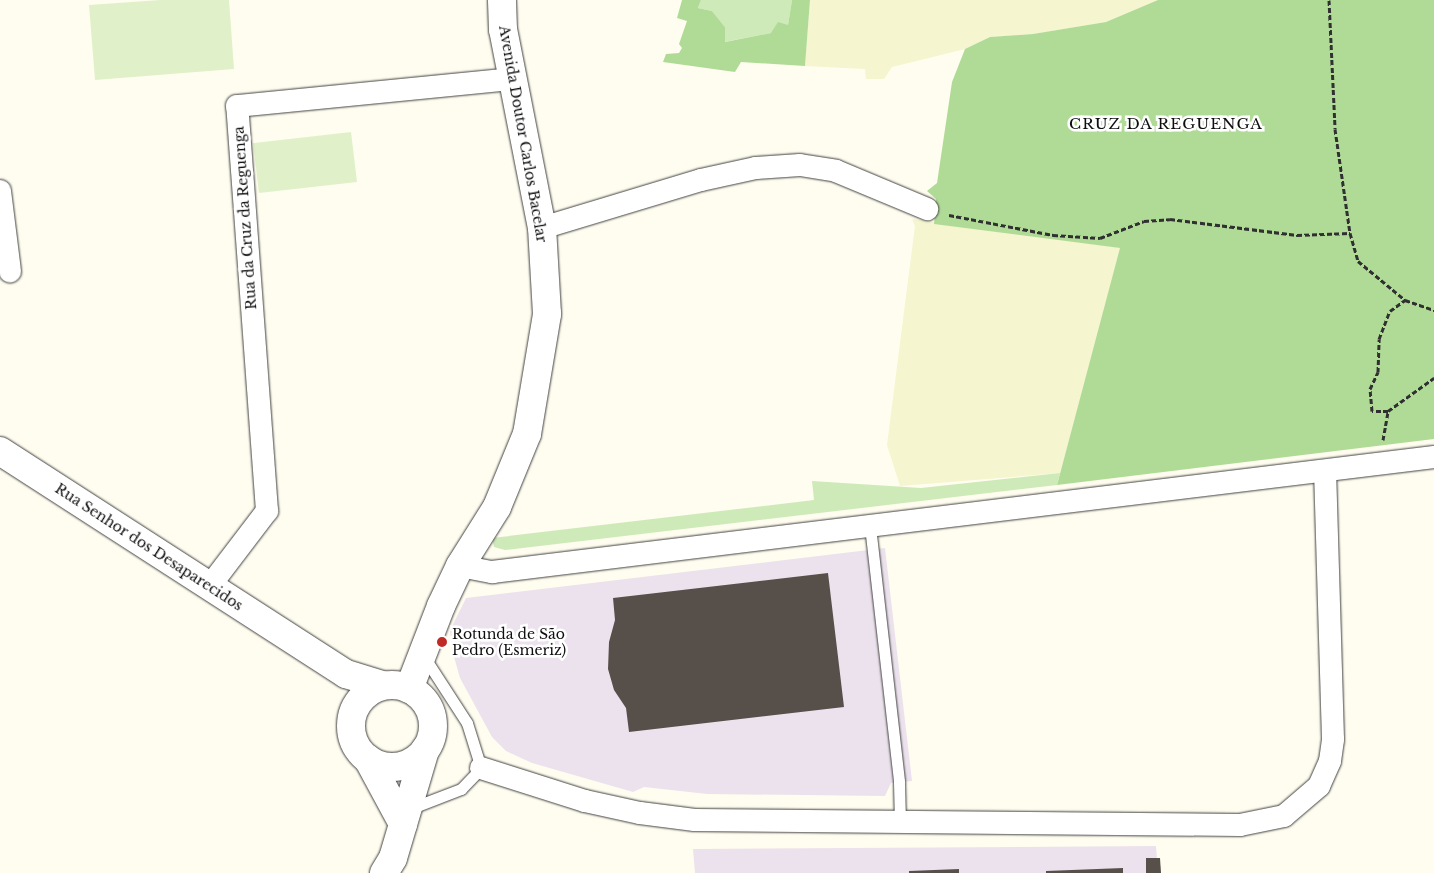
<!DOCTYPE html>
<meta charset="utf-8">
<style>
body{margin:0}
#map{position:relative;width:1434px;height:873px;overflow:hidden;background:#fffdef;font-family:"Libre Baskerville",serif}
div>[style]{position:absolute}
.industrial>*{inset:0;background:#ece2ed}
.farmland>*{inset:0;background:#f5f5cf}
.green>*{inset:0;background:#ceeab8}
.forest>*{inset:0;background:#b0db97}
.pitch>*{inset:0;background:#e0f1ca}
.building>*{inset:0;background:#57504a}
.path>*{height:3px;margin-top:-1.5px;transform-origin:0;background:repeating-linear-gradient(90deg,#303030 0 5px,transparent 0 7.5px)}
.roads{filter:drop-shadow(0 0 1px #414141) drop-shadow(0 0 1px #414141)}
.service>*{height:11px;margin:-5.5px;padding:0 5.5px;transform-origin:5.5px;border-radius:5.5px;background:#fff}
.minor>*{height:22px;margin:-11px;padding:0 11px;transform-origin:11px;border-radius:11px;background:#fff}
.tertiary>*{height:28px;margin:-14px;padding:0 14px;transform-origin:14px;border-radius:14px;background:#fff}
.tertiary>.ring{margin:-14px;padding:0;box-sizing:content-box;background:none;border:28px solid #fff;border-radius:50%}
.dots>*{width:14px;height:14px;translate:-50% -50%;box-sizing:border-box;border:2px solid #fff;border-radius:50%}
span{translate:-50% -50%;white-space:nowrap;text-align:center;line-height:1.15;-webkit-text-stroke:5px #fff;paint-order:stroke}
.street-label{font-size:14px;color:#0e0e0e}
.poi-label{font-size:14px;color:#0e0e0e}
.left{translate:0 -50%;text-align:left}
.neighbourhood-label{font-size:15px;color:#0e0e0e;letter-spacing:1px}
</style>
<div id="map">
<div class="industrial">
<div style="clip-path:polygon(885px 548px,912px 781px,891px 783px,885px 796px,707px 794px,644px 787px,633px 792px,532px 763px,506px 751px,492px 737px,460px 678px,452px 650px,450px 630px,466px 598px)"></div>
<div style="clip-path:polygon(1156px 846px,1158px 873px,695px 873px,693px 849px)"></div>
</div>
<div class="farmland">
<div style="clip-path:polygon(810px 0,1158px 0,1106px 22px,1033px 34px,990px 37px,965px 49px,892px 67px,884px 79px,866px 79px,865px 69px,805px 66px)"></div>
<div style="clip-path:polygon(912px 219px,1121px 248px,1060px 473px,900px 486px,887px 445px,915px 226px)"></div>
</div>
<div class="green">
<div style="clip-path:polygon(701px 0,792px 0,788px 25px,771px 33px,724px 42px,725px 27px,712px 11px,698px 8px)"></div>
<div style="clip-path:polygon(1060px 473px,1057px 485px,505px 550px,494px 547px,492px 538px,814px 500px,812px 481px,921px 488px)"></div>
</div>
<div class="forest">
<div style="clip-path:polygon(682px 0,701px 0,698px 8px,712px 11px,725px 27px,725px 42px,771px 33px,778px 22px,788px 25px,792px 0,810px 0,805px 66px,741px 62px,735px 72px,663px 62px,666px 54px,679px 53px,682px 48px,679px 44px,687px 21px,677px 18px)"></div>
<div style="clip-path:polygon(1158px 0,1434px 0,1434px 439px,1057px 485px,1120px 248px,934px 224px,936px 199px,927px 191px,937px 183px,952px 82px,965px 49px,990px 37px,1033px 34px,1106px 22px)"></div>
</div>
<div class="pitch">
<div style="clip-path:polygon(160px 0,229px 0,234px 69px,95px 80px,89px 5px)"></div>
<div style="clip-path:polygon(351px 132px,357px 182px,259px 193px,253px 143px)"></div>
</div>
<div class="building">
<div style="clip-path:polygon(828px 573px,844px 707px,629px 732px,626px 708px,614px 690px,608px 669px,609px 642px,615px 620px,613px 598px)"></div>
<div style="clip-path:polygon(1146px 858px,1160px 858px,1161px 873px,1146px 873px)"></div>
<div style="clip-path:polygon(1123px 868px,1123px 873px,1046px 873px,1046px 871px)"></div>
<div style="clip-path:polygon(959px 869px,959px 873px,909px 873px,909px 871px)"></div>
</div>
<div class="path">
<div style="left:1329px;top:0;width:129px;rotate:87.3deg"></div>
<div style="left:1335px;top:129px;width:105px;rotate:81.8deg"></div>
<div style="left:1350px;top:233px;width:29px;rotate:74deg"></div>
<div style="left:1358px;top:261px;width:61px;rotate:39.7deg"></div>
<div style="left:1405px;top:300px;width:31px;rotate:19deg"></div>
<div style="left:949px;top:215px;width:106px;rotate:10.9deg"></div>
<div style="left:1053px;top:235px;width:47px;rotate:3.7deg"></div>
<div style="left:1100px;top:238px;width:47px;rotate:-21.1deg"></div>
<div style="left:1144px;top:221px;width:26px;rotate:-4deg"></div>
<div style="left:1170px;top:219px;width:128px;rotate:7.2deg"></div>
<div style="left:1297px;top:235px;width:53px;rotate:-2.2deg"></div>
<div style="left:1388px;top:411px;width:16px;rotate:180deg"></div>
<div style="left:1372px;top:411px;width:22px;rotate:-95deg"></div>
<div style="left:1370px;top:389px;width:19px;rotate:-65deg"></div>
<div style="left:1378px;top:372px;width:33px;rotate:-88deg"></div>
<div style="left:1379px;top:339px;width:30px;rotate:-69deg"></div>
<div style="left:1390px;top:311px;width:19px;rotate:-36deg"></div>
<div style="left:1383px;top:440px;width:29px;rotate:-80deg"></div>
<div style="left:1388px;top:411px;width:57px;rotate:-35.7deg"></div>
</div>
<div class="roads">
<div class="service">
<div style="left:870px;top:526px;width:258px;rotate:83.5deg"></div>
<div style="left:899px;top:782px;width:41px;rotate:88.6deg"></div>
<div style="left:409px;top:809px;width:56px;rotate:-21deg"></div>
<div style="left:461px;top:789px;width:29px;rotate:-46deg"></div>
<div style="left:481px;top:768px;width:47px;rotate:-107.3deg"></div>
<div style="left:467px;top:723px;width:72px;rotate:-123deg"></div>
</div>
<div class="minor">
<div style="left:0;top:191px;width:81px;rotate:82.9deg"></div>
<div style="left:542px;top:228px;width:166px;rotate:-16.8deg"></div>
<div style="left:701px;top:180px;width:56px;rotate:-12.3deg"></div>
<div style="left:756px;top:168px;width:44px;rotate:-3.9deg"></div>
<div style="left:800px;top:165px;width:36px;rotate:9deg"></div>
<div style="left:836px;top:171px;width:99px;rotate:22.7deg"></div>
<div style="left:460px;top:566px;width:33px;rotate:11deg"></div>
<div style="left:492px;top:572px;width:949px;rotate:-6.96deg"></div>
<div style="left:209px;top:587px;width:96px;rotate:-52.7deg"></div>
<div style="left:267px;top:511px;width:406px;rotate:-94.2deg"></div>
<div style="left:237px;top:106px;width:277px;rotate:-5.6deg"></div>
<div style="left:481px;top:768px;width:109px;rotate:17.6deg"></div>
<div style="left:585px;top:801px;width:56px;rotate:12.3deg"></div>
<div style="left:640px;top:813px;width:55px;rotate:7.3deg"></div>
<div style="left:695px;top:820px;width:545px;rotate:0.53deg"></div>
<div style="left:1240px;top:825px;width:45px;rotate:-11.6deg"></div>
<div style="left:1284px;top:816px;width:46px;rotate:-40.6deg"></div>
<div style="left:1319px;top:786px;width:27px;rotate:-66deg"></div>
<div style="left:1330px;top:761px;width:22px;rotate:-82deg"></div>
<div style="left:1333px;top:739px;width:268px;rotate:-91.7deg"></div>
</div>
<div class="tertiary">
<div style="left:0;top:451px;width:412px;rotate:32.8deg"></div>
<div style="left:346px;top:674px;width:39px;rotate:17deg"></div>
<div class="ring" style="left:351px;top:685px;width:54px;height:54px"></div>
<div style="left:409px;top:689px;width:89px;rotate:-68.9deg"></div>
<div style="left:441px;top:606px;width:44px;rotate:-64.6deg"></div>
<div style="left:460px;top:566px;width:70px;rotate:-57.9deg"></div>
<div style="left:497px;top:507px;width:79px;rotate:-67.7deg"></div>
<div style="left:527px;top:434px;width:122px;rotate:-80.5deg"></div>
<div style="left:547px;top:314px;width:86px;rotate:-93.3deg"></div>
<div style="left:542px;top:228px;width:202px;rotate:-101.1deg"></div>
<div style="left:503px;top:30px;width:30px;rotate:-92deg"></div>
<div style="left:368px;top:759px;width:74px;rotate:61.7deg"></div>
<div style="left:384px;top:873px;width:17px;rotate:-59deg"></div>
<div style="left:393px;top:858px;width:113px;rotate:-73.5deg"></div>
</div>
</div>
<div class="dots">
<div style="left:442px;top:642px;background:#c02a24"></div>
</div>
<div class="street-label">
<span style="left:523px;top:134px;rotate:80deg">Avenida Doutor Carlos Bacelar</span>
<span style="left:245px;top:218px;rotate:-94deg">Rua da Cruz da Reguenga</span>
<span style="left:149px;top:547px;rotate:33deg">Rua Senhor dos Desaparecidos</span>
</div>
<div class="poi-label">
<span class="left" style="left:452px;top:642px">Rotunda de São<br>Pedro (Esmeriz)</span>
</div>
<div class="neighbourhood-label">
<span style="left:1166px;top:124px">CRUZ DA REGUENGA</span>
</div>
</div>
